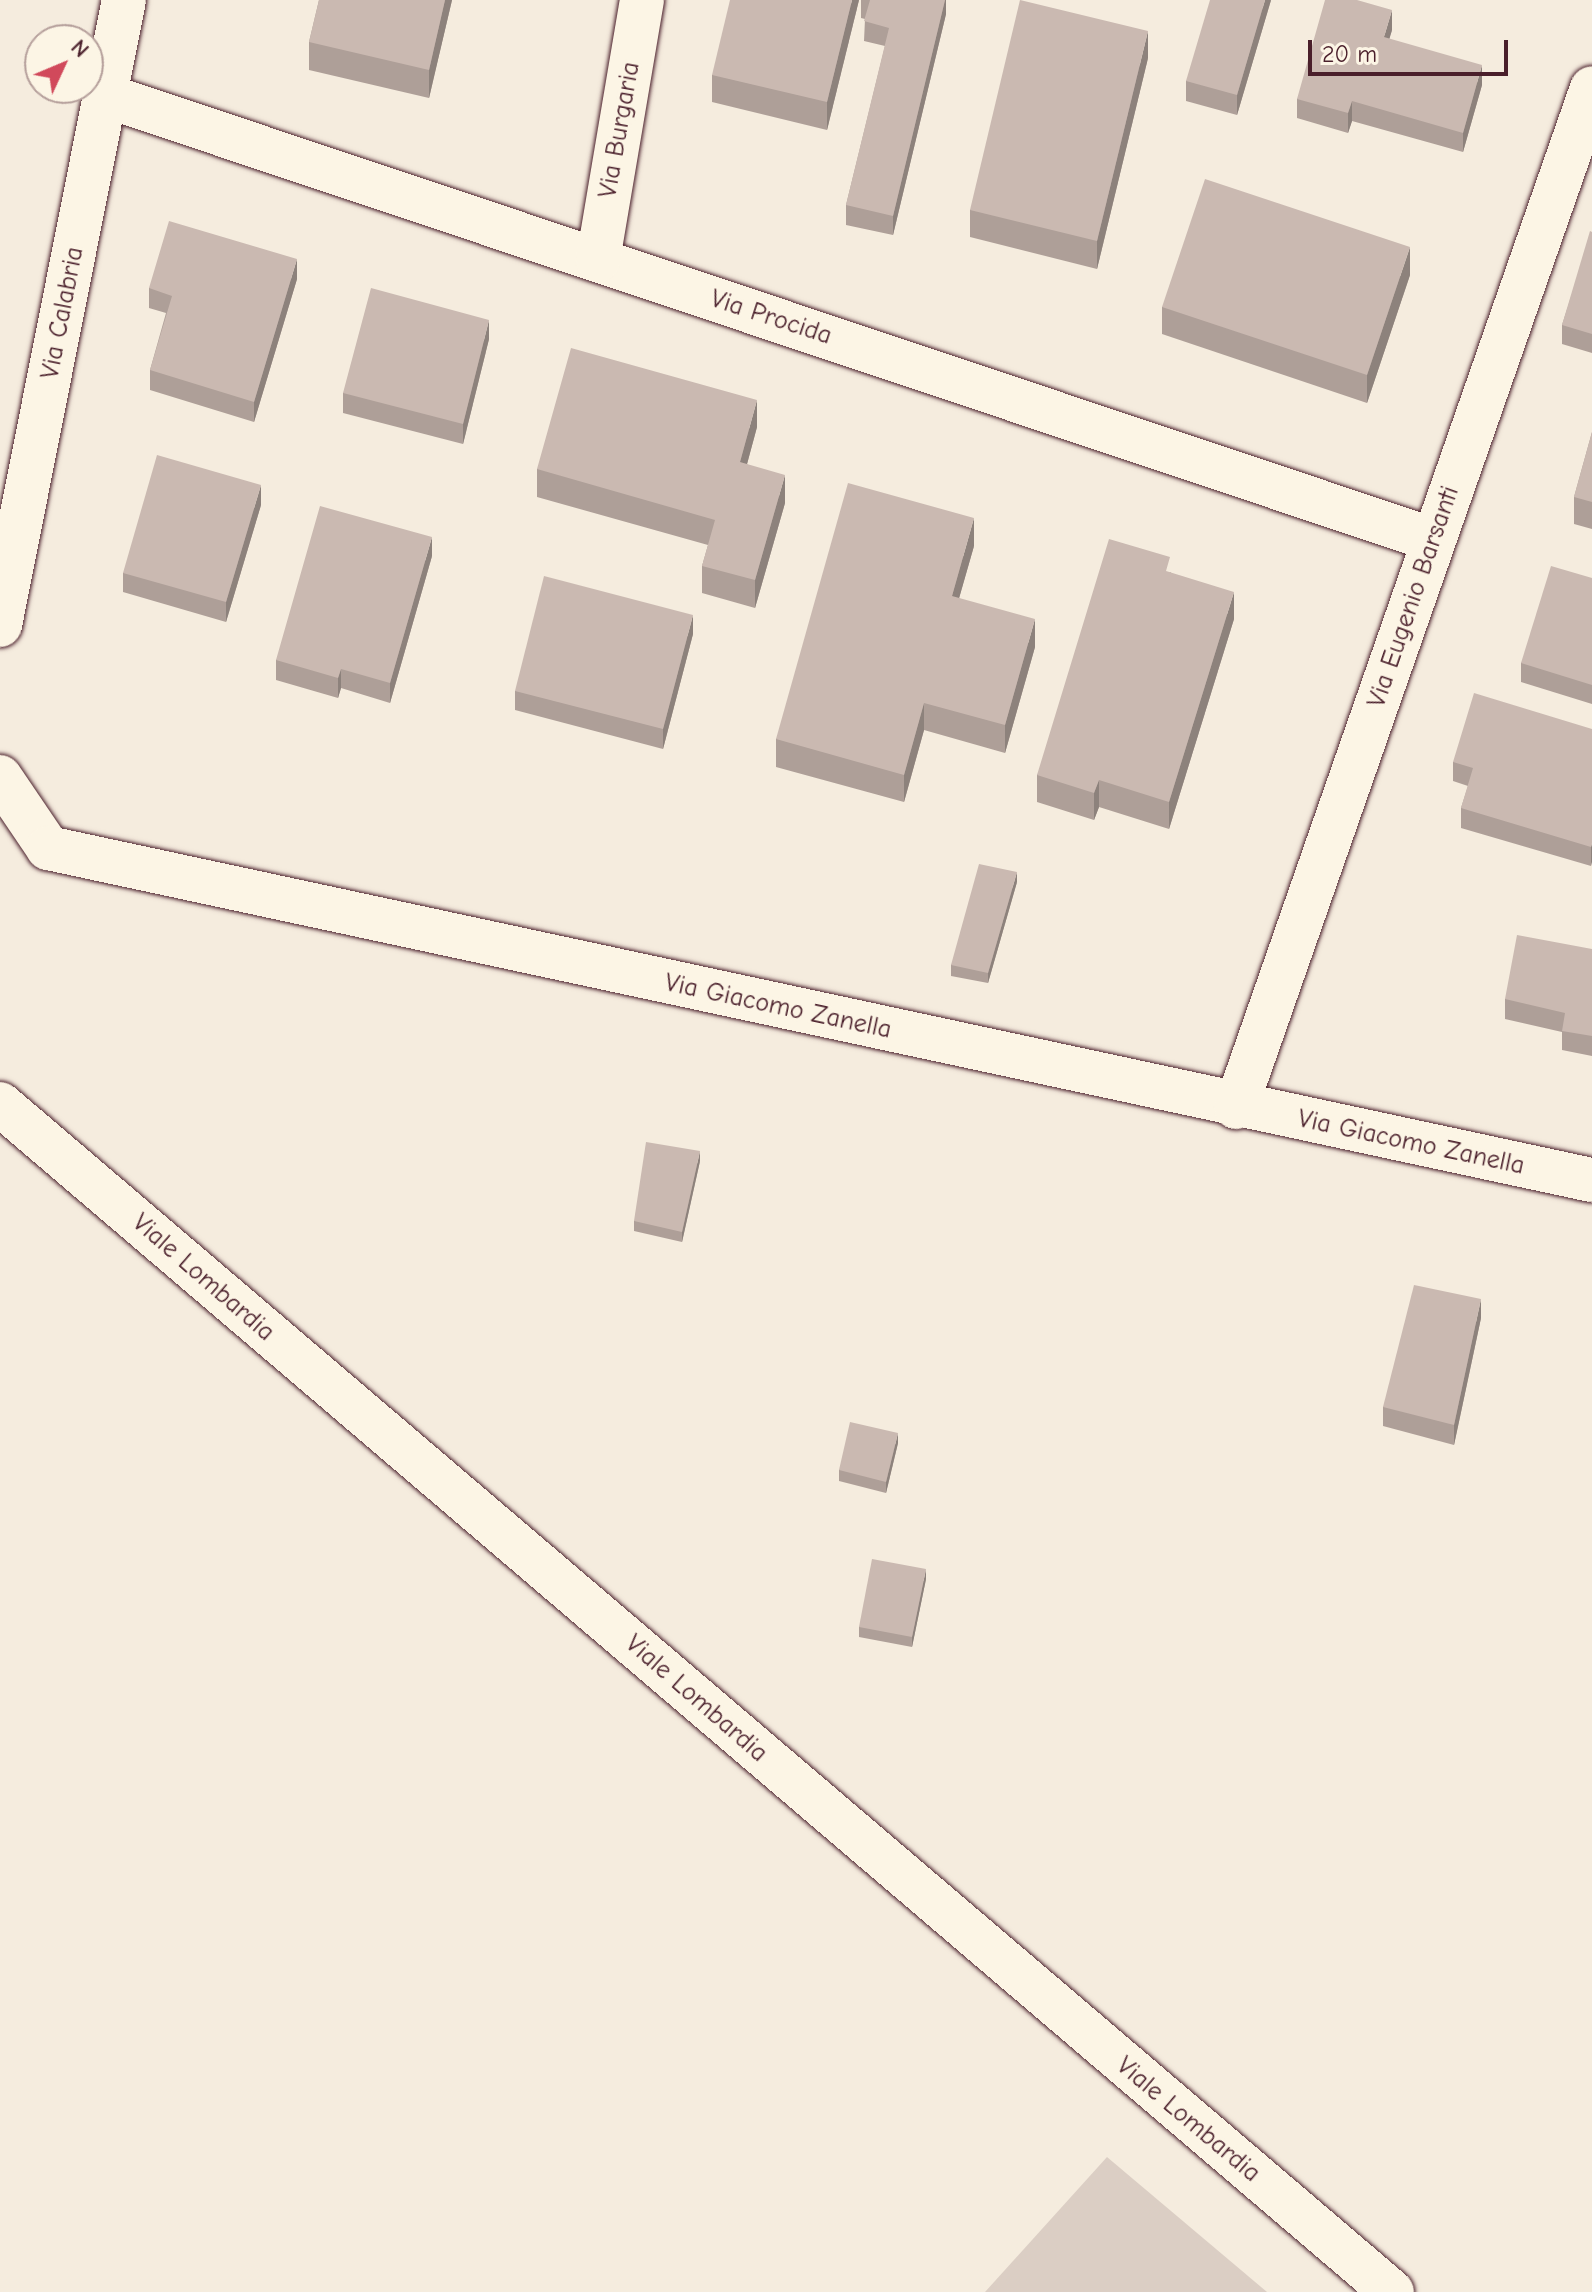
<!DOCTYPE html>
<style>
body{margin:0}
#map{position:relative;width:1592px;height:2292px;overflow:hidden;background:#f5ecde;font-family:"Comic Neue",sans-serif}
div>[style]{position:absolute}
.green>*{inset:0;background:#dbcec4}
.roads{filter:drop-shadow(0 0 2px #4a1f2b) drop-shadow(0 0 2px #4a1f2b)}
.minor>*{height:44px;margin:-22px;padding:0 22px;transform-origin:22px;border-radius:22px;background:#fcf5e5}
.major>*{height:44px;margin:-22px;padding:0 22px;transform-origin:22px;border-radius:22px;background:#fcf5e5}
.wall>*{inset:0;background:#ae9f98}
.shaded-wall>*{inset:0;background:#8d827c}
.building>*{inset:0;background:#cab9b1}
span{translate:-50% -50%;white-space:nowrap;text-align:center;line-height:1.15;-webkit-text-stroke:6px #fcf5e5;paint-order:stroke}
.street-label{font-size:26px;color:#4a1f2b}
.north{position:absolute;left:24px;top:24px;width:80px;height:80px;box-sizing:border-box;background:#fcf5e5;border:2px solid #b59f9b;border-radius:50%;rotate:46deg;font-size:22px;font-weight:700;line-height:32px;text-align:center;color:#4a1f2b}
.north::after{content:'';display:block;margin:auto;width:28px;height:36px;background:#d1495b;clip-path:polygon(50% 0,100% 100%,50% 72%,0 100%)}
.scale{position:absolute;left:1308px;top:40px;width:200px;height:36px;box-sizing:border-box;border:4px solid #4a1f2b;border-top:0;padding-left:10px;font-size:24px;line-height:28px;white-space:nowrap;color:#4a1f2b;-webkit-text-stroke:6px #fcf5e5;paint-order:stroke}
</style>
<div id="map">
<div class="green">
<div style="clip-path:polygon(1107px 2157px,1267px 2292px,985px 2292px)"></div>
</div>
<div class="roads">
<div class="minor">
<div style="left:107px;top:96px;width:1399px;rotate:18.5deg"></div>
<div style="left:598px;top:260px;width:264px;rotate:-80.4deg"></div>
<div style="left:0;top:625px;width:637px;rotate:-78.78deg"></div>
<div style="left:0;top:777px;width:86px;rotate:55.9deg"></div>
<div style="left:48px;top:848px;width:1579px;rotate:12.14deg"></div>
<div style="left:1236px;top:1107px;width:1079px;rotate:-70.74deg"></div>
</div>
<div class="major">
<div style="left:0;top:1104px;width:1830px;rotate:40.48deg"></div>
</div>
</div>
<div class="wall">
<div style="clip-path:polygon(319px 0,452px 0,429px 98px,309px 70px,309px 42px)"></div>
<div style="clip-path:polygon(859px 0,827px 130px,712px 102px,712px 75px)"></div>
<div style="clip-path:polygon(861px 0,946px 0,946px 14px,893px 235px,846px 225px,846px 205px,885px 46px,864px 41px,865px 19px,861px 18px)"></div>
<div style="clip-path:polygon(1271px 0,1237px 115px,1186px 101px,1186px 81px)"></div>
<div style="clip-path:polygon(1392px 30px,1389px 39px,1482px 85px,1463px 152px,1352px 121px,1348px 133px,1297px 118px,1297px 99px)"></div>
<div style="clip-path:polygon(1148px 58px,1097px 269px,970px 237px,970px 210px)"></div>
<div style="clip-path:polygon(1592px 232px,1592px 353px,1562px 344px,1562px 325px)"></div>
<div style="clip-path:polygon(1410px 275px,1367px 403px,1162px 334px,1162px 307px)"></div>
<div style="clip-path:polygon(297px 279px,254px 422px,150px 390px,150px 370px,166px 313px,149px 308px,149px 288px)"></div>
<div style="clip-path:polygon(489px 339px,463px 444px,343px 413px,343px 393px)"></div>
<div style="clip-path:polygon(757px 427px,747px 464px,785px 503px,755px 608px,702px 593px,702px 566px,708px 545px,537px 497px,537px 469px)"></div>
<div style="clip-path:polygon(1592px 432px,1592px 529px,1574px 524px,1574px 497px)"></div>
<div style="clip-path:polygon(261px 505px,226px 622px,123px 592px,123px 573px)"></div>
<div style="clip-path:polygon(974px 546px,959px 598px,1035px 647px,1005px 753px,924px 730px,904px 802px,776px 767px,776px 739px)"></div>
<div style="clip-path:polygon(432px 556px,390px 703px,341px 688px,338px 698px,276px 680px,276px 660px)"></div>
<div style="clip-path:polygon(1170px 572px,1234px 619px,1169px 829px,1099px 807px,1094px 820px,1037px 802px,1037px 775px)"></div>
<div style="clip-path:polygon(1592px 578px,1592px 704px,1521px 682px,1521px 663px)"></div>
<div style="clip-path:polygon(693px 634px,663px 749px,515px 710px,515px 691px)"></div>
<div style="clip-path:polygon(1592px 729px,1591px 866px,1461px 828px,1461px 808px,1468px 786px,1453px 781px,1453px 762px)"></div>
<div style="clip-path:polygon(1017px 882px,988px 983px,951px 976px,951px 965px)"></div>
<div style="clip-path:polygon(1592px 949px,1592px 1056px,1562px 1050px,1562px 1032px,1505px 1019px,1505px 999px)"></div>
<div style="clip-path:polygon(700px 1161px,682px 1242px,634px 1231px,634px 1221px)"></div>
<div style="clip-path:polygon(1481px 1318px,1454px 1445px,1383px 1426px,1383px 1407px)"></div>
<div style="clip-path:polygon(898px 1443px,886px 1493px,839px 1481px,839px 1470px)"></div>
<div style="clip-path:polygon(926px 1579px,912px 1647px,859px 1637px,859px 1627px)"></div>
</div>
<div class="shaded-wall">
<div style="clip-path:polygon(445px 0,452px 0,429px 98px,429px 70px)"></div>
<div style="clip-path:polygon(852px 0,859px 0,827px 130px,827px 102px)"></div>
<div style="clip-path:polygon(945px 0,946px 0,946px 14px,893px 235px,893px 216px)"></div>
<div style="clip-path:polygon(1265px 0,1271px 0,1237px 115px,1237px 95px)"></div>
<div style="clip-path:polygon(1392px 10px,1392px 30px,1384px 57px,1384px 37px)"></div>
<div style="clip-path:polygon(1148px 31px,1148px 58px,1097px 269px,1097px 241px)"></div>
<div style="clip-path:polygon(1482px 65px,1482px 85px,1463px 152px,1463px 133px)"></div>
<div style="clip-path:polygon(1352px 101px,1352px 121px,1348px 133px,1348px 113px)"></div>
<div style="clip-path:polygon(1410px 247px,1410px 275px,1367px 403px,1367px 375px)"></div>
<div style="clip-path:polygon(297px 259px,297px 279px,254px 422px,254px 402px)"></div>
<div style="clip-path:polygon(489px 320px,489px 339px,463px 444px,463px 424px)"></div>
<div style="clip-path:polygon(757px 400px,757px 427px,740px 490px,740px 462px)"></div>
<div style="clip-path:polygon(785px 475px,785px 503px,755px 608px,755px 580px)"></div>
<div style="clip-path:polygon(261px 485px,261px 505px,226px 622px,226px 602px)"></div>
<div style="clip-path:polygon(974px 518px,974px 546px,952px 623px,952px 596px)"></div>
<div style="clip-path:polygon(432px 537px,432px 556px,390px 703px,390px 683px)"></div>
<div style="clip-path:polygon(1234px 592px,1234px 619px,1169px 829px,1169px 802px)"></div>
<div style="clip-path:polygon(693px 615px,693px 634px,663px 749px,663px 729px)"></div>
<div style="clip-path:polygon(1035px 619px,1035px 647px,1005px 753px,1005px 725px)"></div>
<div style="clip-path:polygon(341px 669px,341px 688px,338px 698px,338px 678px)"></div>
<div style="clip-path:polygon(924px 703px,924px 730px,904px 802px,904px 775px)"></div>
<div style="clip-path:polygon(1099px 780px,1099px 807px,1094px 820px,1094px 793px)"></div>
<div style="clip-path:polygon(1592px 843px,1592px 862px,1591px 866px,1591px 847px)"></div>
<div style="clip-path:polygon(1017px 872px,1017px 882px,988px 983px,988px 973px)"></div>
<div style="clip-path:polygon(700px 1151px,700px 1161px,682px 1242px,682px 1232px)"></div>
<div style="clip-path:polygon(1481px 1299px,1481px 1318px,1454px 1445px,1454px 1425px)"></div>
<div style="clip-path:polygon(898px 1433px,898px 1443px,886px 1493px,886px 1482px)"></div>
<div style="clip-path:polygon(926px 1569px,926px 1579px,912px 1647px,912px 1637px)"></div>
</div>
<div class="building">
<div style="clip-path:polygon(319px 0,445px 0,429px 70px,309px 42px)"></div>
<div style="clip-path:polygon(730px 0,852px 0,827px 102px,712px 75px)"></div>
<div style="clip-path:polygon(869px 0,945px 0,893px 216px,846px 205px,889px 28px,864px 21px,870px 0)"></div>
<div style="clip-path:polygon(1020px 0,1148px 31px,1097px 241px,970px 210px)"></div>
<div style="clip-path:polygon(1210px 0,1265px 0,1237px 95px,1186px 81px)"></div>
<div style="clip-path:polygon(1325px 0,1357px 0,1392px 10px,1384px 37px,1482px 65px,1463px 133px,1352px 101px,1348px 113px,1297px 99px)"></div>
<div style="clip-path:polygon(1205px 179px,1410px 247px,1367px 375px,1162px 307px)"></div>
<div style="clip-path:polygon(169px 221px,297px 259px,254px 402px,150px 370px,172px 296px,149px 288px)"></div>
<div style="clip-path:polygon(1590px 231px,1592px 232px,1592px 334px,1562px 325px)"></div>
<div style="clip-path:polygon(371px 288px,489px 320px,463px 424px,343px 393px)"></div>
<div style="clip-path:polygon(571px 348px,757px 400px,740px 462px,785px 475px,755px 580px,702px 566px,715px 520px,537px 469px)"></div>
<div style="clip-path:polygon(1592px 432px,1592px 502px,1574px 497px)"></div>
<div style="clip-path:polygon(157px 455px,261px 485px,226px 602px,123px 573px)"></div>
<div style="clip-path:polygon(848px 483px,974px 518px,952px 596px,1035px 619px,1005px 725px,924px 703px,904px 775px,776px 739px)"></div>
<div style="clip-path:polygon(320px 506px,432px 537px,390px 683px,341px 669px,338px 678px,276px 660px)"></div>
<div style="clip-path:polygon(1109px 539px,1170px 557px,1166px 571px,1234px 592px,1169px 802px,1099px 780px,1094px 793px,1037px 775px)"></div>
<div style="clip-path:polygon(1551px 566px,1592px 578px,1592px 685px,1521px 663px)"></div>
<div style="clip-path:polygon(544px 576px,693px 615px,663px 729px,515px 691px)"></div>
<div style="clip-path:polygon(1474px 693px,1592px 729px,1592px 843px,1591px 847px,1461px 808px,1473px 768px,1453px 762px)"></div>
<div style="clip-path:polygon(979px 864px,1017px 872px,988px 973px,951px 965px)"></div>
<div style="clip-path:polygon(1517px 935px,1592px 949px,1592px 1036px,1562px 1031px,1565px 1013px,1505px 999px)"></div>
<div style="clip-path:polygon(646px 1142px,700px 1151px,682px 1232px,634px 1221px)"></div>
<div style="clip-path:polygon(1414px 1285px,1481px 1299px,1454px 1425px,1383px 1407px)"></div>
<div style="clip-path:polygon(850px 1422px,898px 1433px,886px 1482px,839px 1470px)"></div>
<div style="clip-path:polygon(872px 1559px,926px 1569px,912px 1637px,859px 1627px)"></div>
</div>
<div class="street-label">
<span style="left:620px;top:130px;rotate:-80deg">Via Burgaria</span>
<span style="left:63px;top:313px;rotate:-79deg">Via Calabria</span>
<span style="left:771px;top:318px;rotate:18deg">Via Procida</span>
<span style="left:1414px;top:597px;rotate:-71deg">Via Eugenio Barsanti</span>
<span style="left:778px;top:1007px;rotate:12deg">Via Giacomo Zanella</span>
<span style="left:1411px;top:1143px;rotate:12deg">Via Giacomo Zanella</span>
<span style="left:203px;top:1278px;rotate:41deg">Viale Lombardia</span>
<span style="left:696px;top:1699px;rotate:41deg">Viale Lombardia</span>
<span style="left:1188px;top:2120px;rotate:40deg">Viale Lombardia</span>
</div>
<div class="north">N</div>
<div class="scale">20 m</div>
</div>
